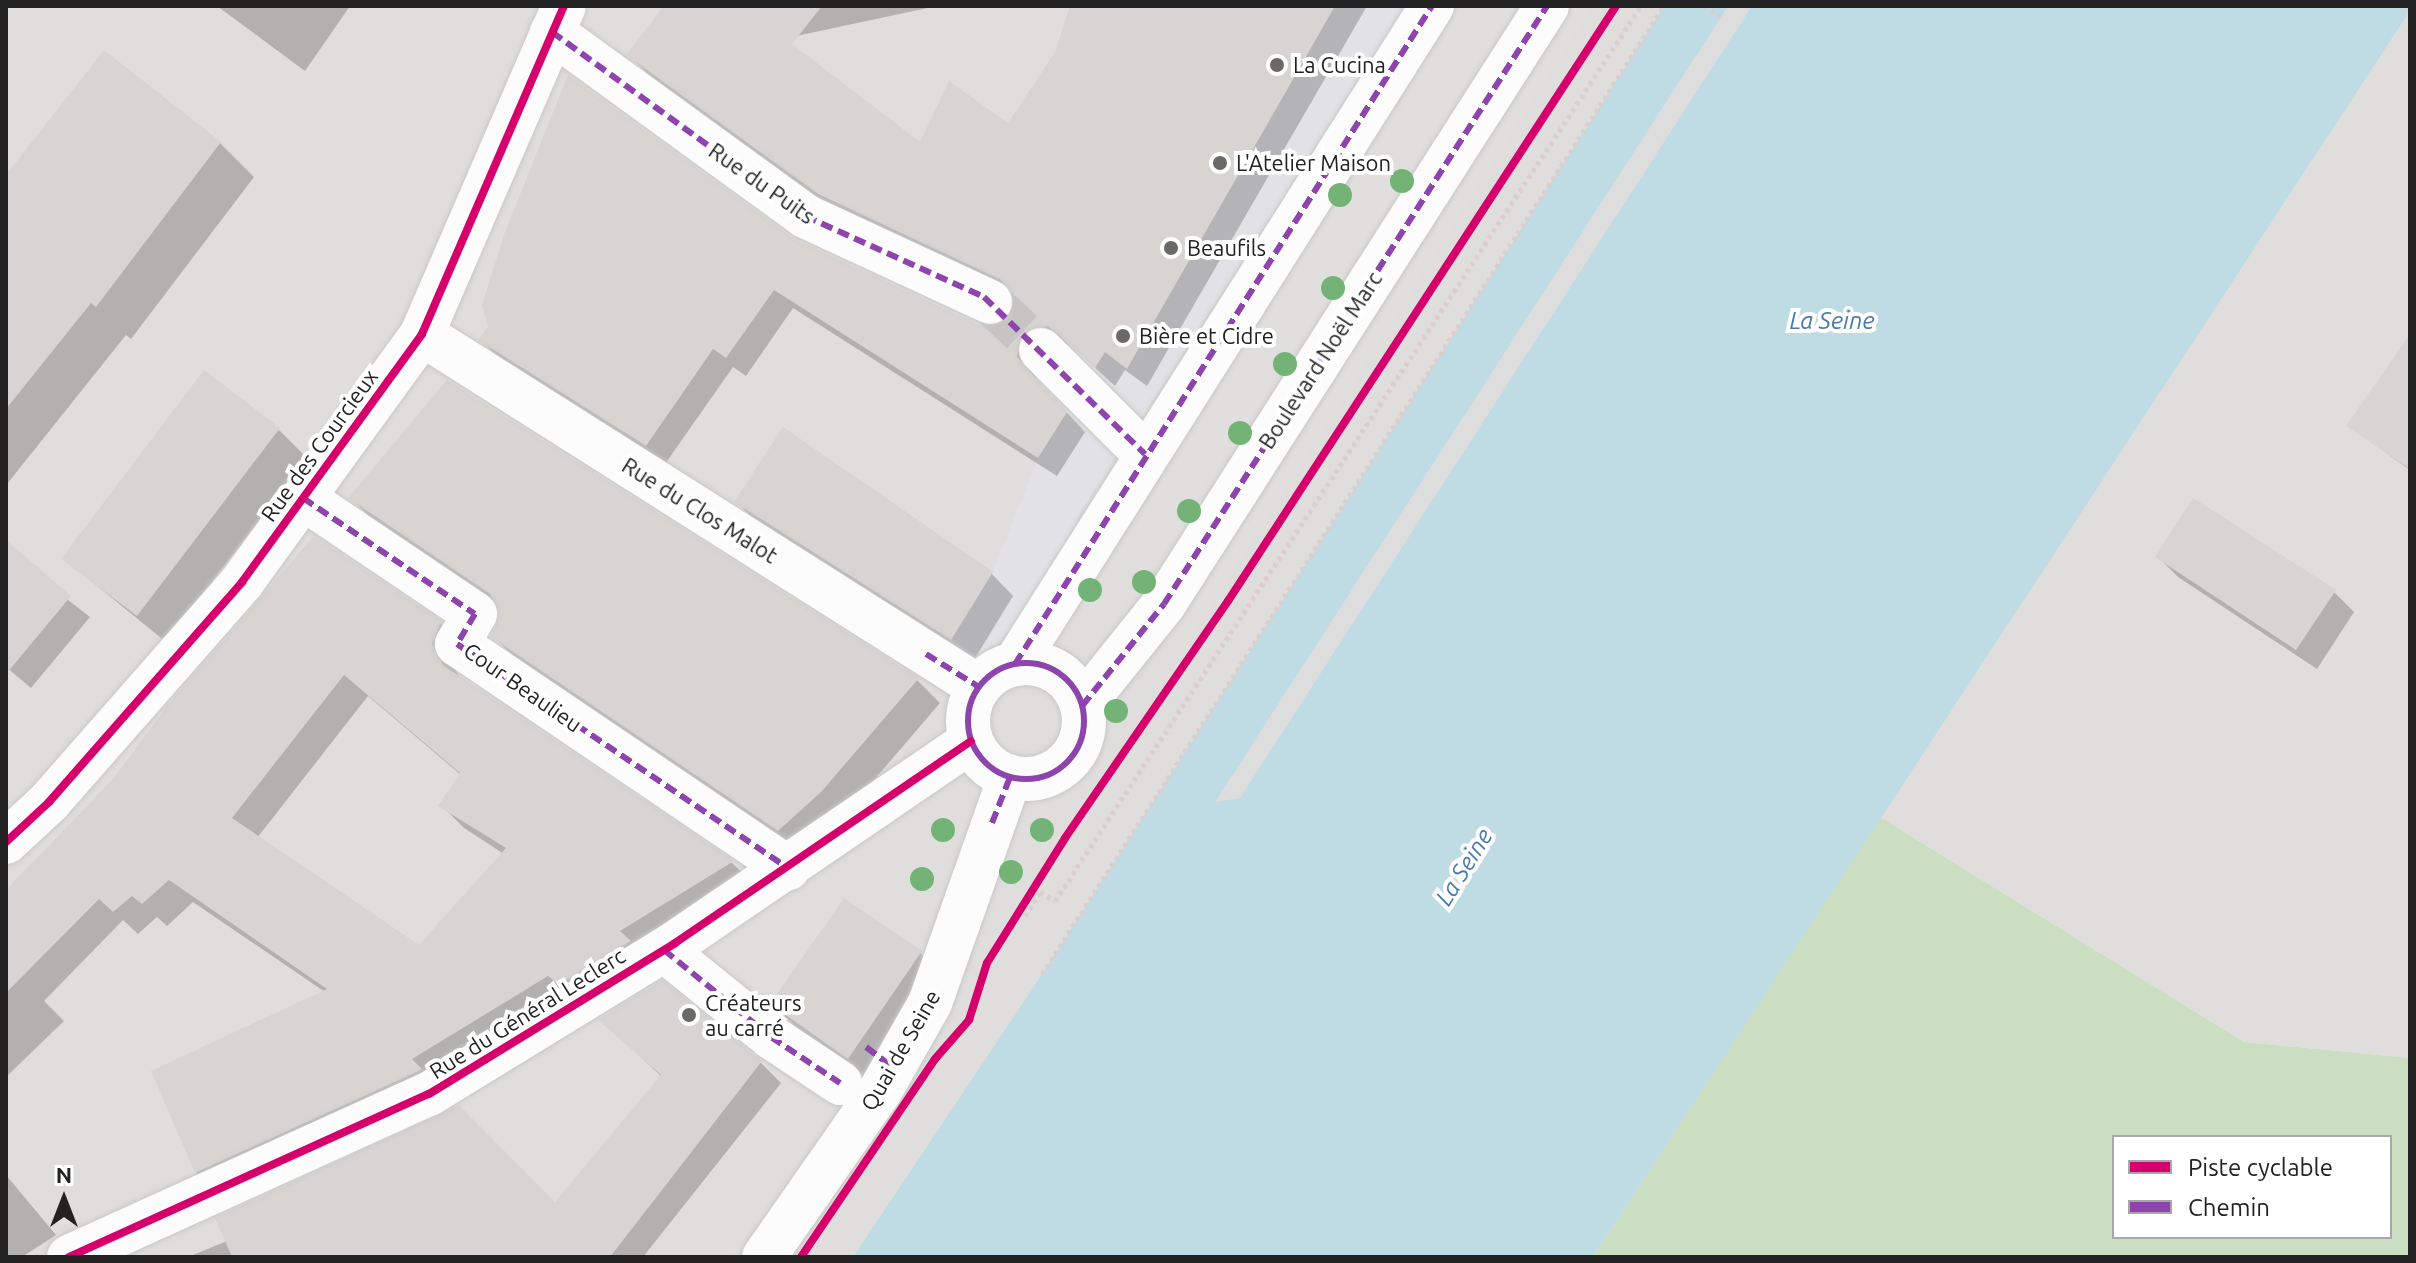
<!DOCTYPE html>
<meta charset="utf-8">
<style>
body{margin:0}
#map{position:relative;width:2416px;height:1263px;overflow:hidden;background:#f0eeeb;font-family:Ubuntu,sans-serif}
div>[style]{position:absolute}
.residential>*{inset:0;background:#dfdedc}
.forest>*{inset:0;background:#cbdec1}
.parking>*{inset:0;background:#e0dfde}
.plaza>*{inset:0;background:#e2e1e5}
.water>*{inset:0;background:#bfdbe3}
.pier>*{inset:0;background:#dedddd}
.shadow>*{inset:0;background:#0003}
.building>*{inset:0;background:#d7d4d2}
.street-tunnel>*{height:44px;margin-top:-22px;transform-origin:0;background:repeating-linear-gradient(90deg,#c7c5c3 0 44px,transparent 0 66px)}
.path>*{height:5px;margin-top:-2.5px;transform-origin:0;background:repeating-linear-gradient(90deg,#dccecd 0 4px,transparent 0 8px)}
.roads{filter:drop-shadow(0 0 2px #c9c8c7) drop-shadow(0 0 2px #c9c8c7)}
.street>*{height:44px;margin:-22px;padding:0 22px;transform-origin:22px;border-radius:22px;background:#fdfcfc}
.street>.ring{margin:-22px;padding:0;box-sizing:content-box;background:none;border:44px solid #fdfcfc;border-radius:50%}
.quiet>*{height:6px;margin-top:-3px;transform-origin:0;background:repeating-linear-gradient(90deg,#8e44ad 0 12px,transparent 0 18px)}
.quiet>.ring{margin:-3px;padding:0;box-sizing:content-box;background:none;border:6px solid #8e44ad;border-radius:50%}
.cycleway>*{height:8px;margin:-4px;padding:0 4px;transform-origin:4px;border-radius:4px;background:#d6006c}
.trees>*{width:24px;height:24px;margin:-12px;border-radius:50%;background:#73b476}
.dots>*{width:22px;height:22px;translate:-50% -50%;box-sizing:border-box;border:4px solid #fff;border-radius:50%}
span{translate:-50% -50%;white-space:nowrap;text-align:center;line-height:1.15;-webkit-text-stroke:8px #fff;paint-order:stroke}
.poi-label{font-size:22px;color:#222}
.left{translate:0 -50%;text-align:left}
.street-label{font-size:22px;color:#222}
.water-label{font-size:24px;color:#4a7aab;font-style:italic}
.frame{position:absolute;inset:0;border:8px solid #222;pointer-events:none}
.legend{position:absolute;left:2112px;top:1135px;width:280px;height:104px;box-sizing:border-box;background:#fff;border:2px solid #a7a7a7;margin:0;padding:10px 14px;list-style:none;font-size:24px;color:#222}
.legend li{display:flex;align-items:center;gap:16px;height:40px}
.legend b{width:40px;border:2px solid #a7a7a7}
.north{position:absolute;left:24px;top:1159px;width:80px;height:80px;-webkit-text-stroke:6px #fff;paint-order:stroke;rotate:0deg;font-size:22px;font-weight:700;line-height:32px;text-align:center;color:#222}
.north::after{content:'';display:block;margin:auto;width:28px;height:36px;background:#222;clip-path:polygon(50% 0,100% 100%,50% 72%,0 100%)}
</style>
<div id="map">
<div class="residential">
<div style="clip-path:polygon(6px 6px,1664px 6px,1042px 974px,853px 1257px,6px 1257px)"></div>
<div style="clip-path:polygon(2410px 11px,2410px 1058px,2244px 1042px,1880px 817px)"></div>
</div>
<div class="forest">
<div style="clip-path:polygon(evenodd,1880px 817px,2244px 1042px,2410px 1058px,2410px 1257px,1593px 1257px,1880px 817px,2114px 1137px,2390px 1137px,2390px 1237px,2114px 1237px,2114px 1137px)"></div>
</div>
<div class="parking">
<div style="clip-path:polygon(1448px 6px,1521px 6px,1163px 566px,1087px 584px)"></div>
<div style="clip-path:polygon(1562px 6px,1593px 6px,1188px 642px,1166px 628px)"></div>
</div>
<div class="plaza">
<div style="clip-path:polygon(1335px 6px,1407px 6px,1079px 514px,1047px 581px,1020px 622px,976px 660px,941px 648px,993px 572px,1038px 458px,1078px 395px,1034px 358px,1076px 313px,1128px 369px)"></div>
</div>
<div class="water">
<div style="clip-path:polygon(1664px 6px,2410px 6px,2410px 11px,1593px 1257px,853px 1257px,1042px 974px)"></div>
</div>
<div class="pier">
<div style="clip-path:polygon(1728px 6px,1752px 6px,1240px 798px,1215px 802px)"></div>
</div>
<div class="shadow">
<div style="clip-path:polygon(217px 6px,350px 6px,305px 71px)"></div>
<div style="clip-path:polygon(666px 6px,937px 6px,782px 39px,921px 145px,1008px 125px,1108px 6px,1367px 6px,1147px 386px,1125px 370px,1115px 386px,1069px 344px,1041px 352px,1035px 378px,1085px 432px,1057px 476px,793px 308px,746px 376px,733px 367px,665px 464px,500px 359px,481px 340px,793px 240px,980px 327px,1006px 324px,1017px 300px,1013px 294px,839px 213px,648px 74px,629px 55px)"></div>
<div style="clip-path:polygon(104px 52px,220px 143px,254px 177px,131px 339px,126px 335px,7px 484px,6px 179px)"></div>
<div style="clip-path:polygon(448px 382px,917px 680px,940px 703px,845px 814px,802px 852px,516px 659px,493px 636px,502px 614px,497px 604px,374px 521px,351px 498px)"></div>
<div style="clip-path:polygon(2410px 390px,2410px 470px,2349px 426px)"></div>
<div style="clip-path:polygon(279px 430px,307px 458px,166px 642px,64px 559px)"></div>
<div style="clip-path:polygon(783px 430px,992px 574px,1013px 596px,974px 660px,758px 524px,737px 502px)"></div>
<div style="clip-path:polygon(6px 552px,90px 617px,31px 688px,6px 667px)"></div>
<div style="clip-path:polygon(2158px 557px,2334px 592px,2354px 612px,2317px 669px,2178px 577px)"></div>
<div style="clip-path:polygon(evenodd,440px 623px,463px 646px,454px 668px,460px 678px,732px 863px,755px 885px,219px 1195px,196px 1172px,325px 992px,193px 902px,167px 926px,157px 917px,138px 934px,123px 920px,44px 1001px,64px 1021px,6px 1077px,6px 891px,115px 781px,440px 623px,368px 696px,461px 775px,441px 805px,464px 828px,504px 854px,419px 948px,257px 838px,368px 696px)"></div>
<div style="clip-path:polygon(920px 953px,949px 981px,877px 1085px,801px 1032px,773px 1004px)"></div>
<div style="clip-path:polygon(601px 1020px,760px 1062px,781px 1083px,643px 1257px,188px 1257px,227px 1241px,556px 1205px,662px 1077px)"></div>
<div style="clip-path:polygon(6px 1175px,56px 1235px,22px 1257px,6px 1257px)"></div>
</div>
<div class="building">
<div style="clip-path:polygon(664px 6px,822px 6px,792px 44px,920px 142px,949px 81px,1008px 123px,1055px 52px,1070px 6px,1335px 6px,1127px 369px,1105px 352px,1095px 368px,1048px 326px,1023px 333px,1017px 357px,1067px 412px,1038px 458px,774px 290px,726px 358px,713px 349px,646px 446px,478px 340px,488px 327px,482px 305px,504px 235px,568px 75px,794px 239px,979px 325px,993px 327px,1012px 313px,1015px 299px,1001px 280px,818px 194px,626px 55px)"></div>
<div style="clip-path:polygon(104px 50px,221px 142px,96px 307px,91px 303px,6px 409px,6px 175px)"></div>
<div style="clip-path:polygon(2410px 334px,2410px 469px,2346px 426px)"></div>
<div style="clip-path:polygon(204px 370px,280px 428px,137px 616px,61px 559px)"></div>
<div style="clip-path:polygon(447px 380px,919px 678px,822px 791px,778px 831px,491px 637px,500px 614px,490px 594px,348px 498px)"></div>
<div style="clip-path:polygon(783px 427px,993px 572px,951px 640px,734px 502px)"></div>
<div style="clip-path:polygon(2193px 498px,2336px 590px,2296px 650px,2155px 557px)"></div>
<div style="clip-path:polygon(evenodd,314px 536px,441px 621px,432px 644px,443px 665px,734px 861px,620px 931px,631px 941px,559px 985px,548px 976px,412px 1059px,422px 1069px,417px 1072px,195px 1173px,151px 1071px,327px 989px,169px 880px,142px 904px,132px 896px,113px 912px,99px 899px,6px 993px,6px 890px,113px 779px,171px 701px,314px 536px,344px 675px,460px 773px,438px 806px,506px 848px,419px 945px,232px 818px,344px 675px)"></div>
<div style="clip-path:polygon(6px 540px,71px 596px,6px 674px)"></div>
<div style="clip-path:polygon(844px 898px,922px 951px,848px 1059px,770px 1004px)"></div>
<div style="clip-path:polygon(662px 980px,762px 1061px,610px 1257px,232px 1257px,215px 1218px,459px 1105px,555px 1202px,661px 1075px,598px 1020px)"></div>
</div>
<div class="street-tunnel">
<div style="left:990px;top:302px;width:70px;rotate:43.3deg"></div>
</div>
<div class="path">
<div style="left:1704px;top:6px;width:20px;rotate:33deg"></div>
<div style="left:1025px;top:916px;width:28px;rotate:-58deg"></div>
<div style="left:1040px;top:892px;width:17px;rotate:31deg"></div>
<div style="left:1055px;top:901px;width:1070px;rotate:-56.79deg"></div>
<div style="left:1042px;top:974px;width:1151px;rotate:-57.28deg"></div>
</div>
<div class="roads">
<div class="street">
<div style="left:552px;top:32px;width:313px;rotate:36deg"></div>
<div style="left:805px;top:216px;width:204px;rotate:24.9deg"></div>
<div style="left:422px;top:334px;width:659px;rotate:32.36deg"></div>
<div style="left:1041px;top:350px;width:147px;rotate:45deg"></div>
<div style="left:303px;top:498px;width:207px;rotate:34deg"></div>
<div style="left:475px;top:614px;width:35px;rotate:121deg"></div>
<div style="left:457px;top:644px;width:400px;rotate:34.1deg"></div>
<div class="ring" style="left:968px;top:663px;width:72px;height:72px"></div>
<div style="left:1015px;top:664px;width:779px;rotate:-57.64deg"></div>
<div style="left:1082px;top:706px;width:131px;rotate:-51.2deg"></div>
<div style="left:1164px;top:604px;width:710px;rotate:-57.36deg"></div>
<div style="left:6px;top:842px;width:59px;rotate:-42.9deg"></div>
<div style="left:49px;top:802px;width:293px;rotate:-48.7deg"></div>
<div style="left:242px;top:582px;width:306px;rotate:-54deg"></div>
<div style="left:422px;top:334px;width:357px;rotate:-66.6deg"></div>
<div style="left:664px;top:950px;width:138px;rotate:39.1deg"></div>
<div style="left:771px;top:1037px;width:83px;rotate:33.7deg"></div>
<div style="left:69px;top:1257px;width:395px;rotate:-24.4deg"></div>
<div style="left:429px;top:1094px;width:289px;rotate:-31.5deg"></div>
<div style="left:675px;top:943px;width:358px;rotate:-34.3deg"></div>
<div style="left:764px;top:1257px;width:203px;rotate:-55.1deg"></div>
<div style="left:880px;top:1091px;width:101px;rotate:-60.4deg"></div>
<div style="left:930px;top:1003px;width:240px;rotate:-70.5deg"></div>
</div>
</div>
<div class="quiet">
<div style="left:552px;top:32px;width:313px;rotate:36deg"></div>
<div style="left:805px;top:216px;width:196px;rotate:24.3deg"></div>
<div style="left:984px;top:297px;width:225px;rotate:44.3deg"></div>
<div style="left:303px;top:498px;width:207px;rotate:34deg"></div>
<div style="left:475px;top:614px;width:35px;rotate:121deg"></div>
<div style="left:457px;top:644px;width:400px;rotate:34.1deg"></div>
<div style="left:926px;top:654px;width:62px;rotate:31.9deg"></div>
<div class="ring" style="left:968px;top:663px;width:110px;height:110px"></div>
<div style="left:1015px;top:664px;width:779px;rotate:-57.64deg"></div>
<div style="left:1082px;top:706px;width:131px;rotate:-51.2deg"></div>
<div style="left:1164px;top:604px;width:710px;rotate:-57.36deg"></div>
<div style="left:992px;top:823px;width:49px;rotate:-68.6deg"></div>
<div style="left:664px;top:950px;width:138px;rotate:39.1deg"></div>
<div style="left:771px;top:1037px;width:83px;rotate:33.7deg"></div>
<div style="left:866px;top:1047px;width:35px;rotate:37deg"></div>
</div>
<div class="cycleway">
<div style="left:6px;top:842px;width:59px;rotate:-42.9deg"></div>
<div style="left:49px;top:802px;width:293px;rotate:-48.7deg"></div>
<div style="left:242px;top:582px;width:306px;rotate:-54deg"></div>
<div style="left:422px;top:334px;width:357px;rotate:-66.6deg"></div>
<div style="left:69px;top:1257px;width:395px;rotate:-24.4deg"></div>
<div style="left:429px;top:1094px;width:289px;rotate:-31.5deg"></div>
<div style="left:675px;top:943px;width:358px;rotate:-34.3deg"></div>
<div style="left:801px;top:1257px;width:239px;rotate:-55.9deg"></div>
<div style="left:935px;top:1059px;width:52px;rotate:-48.9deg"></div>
<div style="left:969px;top:1020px;width:60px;rotate:-72.5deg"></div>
<div style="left:987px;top:963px;width:147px;rotate:-58deg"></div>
<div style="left:1065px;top:838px;width:288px;rotate:-55.5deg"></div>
<div style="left:1228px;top:601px;width:710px;rotate:-56.89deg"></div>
</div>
<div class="trees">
<div style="left:1402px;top:181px"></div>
<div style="left:1340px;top:195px"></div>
<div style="left:1333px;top:288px"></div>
<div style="left:1285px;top:364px"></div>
<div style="left:1240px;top:433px"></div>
<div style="left:1189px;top:511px"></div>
<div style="left:1144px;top:582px"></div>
<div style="left:1090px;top:590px"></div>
<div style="left:1116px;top:711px"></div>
<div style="left:943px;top:830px"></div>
<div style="left:1042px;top:830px"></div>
<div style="left:1011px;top:872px"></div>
<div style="left:922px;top:879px"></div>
</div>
<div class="dots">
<div style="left:1277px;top:65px;background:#6a6968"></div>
<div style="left:1220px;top:163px;background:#6a6968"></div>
<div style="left:1171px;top:248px;background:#6a6968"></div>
<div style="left:1123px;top:336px;background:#6a6968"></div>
<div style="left:689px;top:1015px;background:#6a6968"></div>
</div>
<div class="poi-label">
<span class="left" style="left:1293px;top:65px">La Cucina</span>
<span class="left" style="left:1236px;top:163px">L'Atelier Maison</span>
<span class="left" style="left:1187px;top:248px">Beaufils</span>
<span class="left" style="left:1139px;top:336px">Bière et Cidre</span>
<span class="left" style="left:705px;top:1015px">Créateurs<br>au carré</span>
</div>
<div class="street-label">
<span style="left:762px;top:183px;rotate:35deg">Rue du Puits</span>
<span style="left:1320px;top:360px;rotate:-57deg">Boulevard Noël Marc</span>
<span style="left:319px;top:445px;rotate:-54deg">Rue des Courcieux</span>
<span style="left:700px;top:510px;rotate:32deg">Rue du Clos Malot</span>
<span style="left:523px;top:687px;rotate:35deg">Cour Beaulieu</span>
<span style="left:527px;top:1013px;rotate:-32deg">Rue du Général Leclerc</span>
<span style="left:900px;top:1050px;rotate:-60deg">Quai de Seine</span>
</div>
<div class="water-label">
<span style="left:1832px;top:321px">La Seine</span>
<span style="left:1464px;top:867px;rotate:-58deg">La Seine</span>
</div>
<div class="frame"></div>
<ul class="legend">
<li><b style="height:10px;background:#d6006c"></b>Piste cyclable</li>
<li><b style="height:10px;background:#8e44ad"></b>Chemin</li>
</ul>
<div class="north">N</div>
</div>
